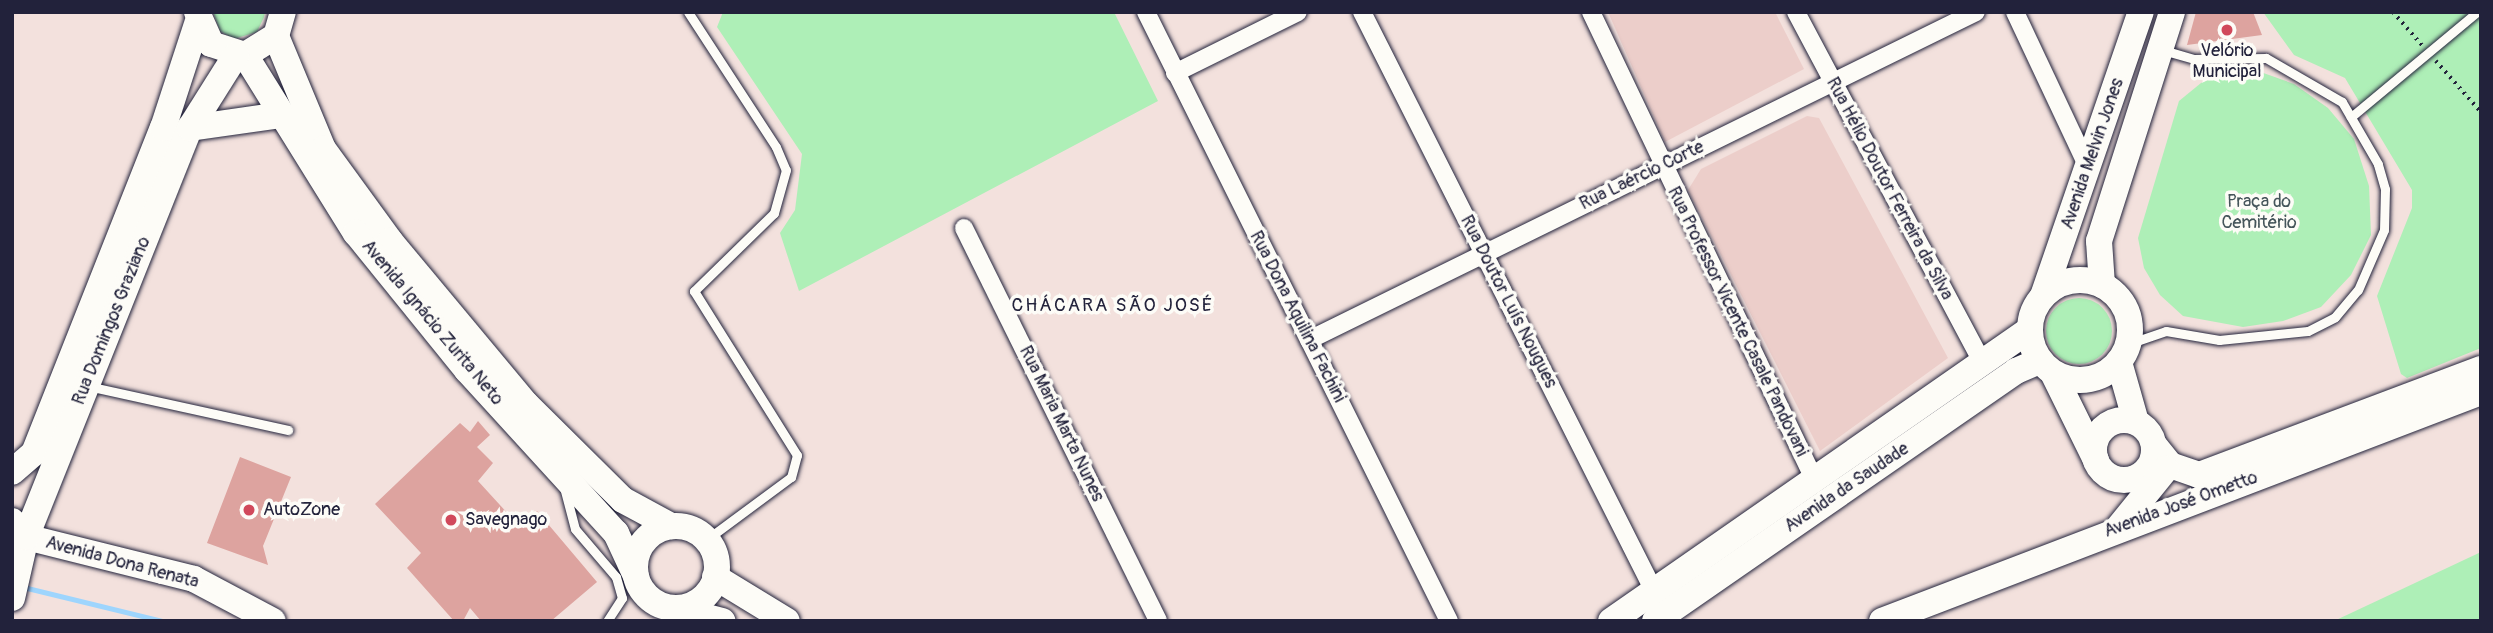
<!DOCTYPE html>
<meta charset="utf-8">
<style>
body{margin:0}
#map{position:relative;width:2493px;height:633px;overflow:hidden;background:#f3e1dd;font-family:Pangolin,sans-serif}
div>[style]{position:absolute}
.built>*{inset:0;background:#ecceca}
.green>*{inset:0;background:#aeefb7}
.round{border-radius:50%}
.stream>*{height:5px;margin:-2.5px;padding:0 2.5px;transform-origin:2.5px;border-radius:2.5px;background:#9ed5fd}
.building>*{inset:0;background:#dda39f}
.path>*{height:3.5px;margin-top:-1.75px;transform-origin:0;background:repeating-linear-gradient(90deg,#22223b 0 2px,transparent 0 7px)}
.roads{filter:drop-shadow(0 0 2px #22223b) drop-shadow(0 0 2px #22223b)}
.lane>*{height:9px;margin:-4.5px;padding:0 4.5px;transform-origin:4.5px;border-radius:4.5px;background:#fdfcf7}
.street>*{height:18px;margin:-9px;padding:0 9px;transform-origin:9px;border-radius:9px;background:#fdfcf7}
.secondary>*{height:26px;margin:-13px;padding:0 13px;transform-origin:13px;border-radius:13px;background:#fdfcf7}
.secondary>.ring{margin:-13px;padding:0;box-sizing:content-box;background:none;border:26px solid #fdfcf7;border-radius:50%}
.dots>*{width:19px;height:19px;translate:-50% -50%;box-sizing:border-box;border:4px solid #fdfcf7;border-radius:50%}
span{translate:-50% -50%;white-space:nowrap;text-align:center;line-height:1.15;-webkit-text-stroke:7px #fdfcf7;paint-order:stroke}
.poi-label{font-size:18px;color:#22223b}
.left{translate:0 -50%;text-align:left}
.street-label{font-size:18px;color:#22223b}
.park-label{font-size:18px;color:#45555a}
.neighbourhood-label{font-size:19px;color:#22223b;letter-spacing:2px}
.frame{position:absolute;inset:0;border:14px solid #22223b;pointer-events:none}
</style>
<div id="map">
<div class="built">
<div style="clip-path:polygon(1608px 12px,1775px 12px,1804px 69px,1665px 142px)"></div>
<div style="clip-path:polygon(1807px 116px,1819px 118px,1948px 358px,1820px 451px,1688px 190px,1701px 169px)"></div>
</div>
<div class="green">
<div style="clip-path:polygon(213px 12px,265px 12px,264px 17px,257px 32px,234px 39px,220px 31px)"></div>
<div style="clip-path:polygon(723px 12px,1114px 12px,1158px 101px,799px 291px,780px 233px,795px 210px,802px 154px,717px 27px)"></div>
<div style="clip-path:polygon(2263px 12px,2481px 12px,2481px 348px,2407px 378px,2401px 374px,2377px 296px,2412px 208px,2412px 190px,2345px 78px,2294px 55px)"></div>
<div style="clip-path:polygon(2255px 70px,2294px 84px,2328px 108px,2354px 139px,2369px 186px,2371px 235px,2351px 275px,2321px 307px,2283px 321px,2243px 327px,2183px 316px,2160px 295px,2144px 268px,2138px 238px,2179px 101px,2201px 83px,2227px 72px)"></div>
<div class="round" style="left:2046px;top:298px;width:66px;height:66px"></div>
<div style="clip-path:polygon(2481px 552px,2481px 621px,2334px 621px)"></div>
</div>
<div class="stream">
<div style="left:23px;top:587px;width:144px;rotate:13.7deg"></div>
</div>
<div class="building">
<div style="clip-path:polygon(2196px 12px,2253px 12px,2262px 35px,2187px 45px)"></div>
<div style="clip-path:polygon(478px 421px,490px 435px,477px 447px,493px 463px,478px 481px,521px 528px,537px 511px,597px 582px,551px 621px,481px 621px,470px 608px,463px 621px,454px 621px,407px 568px,421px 553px,375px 504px,460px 423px,470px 432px)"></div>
<div style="clip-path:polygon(240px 457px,291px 477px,263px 546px,268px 565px,207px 543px)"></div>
</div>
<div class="path">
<div style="left:2393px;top:12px;width:44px;rotate:48.7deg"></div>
<div style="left:2436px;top:61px;width:68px;rotate:48.6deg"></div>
</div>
<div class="roads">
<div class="lane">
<div style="left:688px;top:12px;width:161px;rotate:56.9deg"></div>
<div style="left:776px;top:147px;width:25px;rotate:67deg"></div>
<div style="left:786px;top:170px;width:45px;rotate:105.6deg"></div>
<div style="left:774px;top:213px;width:112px;rotate:135.7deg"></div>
<div style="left:694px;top:291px;width:194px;rotate:57.9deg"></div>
<div style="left:797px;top:455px;width:23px;rotate:105deg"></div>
<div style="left:791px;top:477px;width:106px;rotate:143.5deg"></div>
<div style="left:2351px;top:117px;width:164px;rotate:-39.8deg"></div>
<div style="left:2128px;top:344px;width:40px;rotate:-18.9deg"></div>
<div style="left:2166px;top:331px;width:54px;rotate:9.6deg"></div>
<div style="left:2219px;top:340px;width:89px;rotate:-5.8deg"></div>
<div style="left:2308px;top:331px;width:30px;rotate:-27deg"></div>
<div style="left:2335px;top:317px;width:35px;rotate:-50deg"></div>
<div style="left:2358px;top:290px;width:65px;rotate:-66.6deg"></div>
<div style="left:2384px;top:230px;width:41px;rotate:-88.6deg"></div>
<div style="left:2385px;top:189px;width:26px;rotate:-106deg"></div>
<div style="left:2378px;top:164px;width:72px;rotate:-120.1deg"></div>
<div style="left:2342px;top:102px;width:88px;rotate:-149.9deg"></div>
<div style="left:2266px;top:58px;width:72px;rotate:179.2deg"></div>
<div style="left:2194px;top:59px;width:32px;rotate:-164deg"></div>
<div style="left:88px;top:386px;width:205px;rotate:12.4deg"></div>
<div style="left:564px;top:487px;width:43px;rotate:75.3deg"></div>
<div style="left:575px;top:529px;width:63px;rotate:49.5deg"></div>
<div style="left:616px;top:577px;width:22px;rotate:74deg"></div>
<div style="left:622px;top:598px;width:27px;rotate:123deg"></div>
</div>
<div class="street">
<div style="left:1146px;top:12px;width:680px;rotate:63.55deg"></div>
<div style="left:1362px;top:12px;width:648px;rotate:63.24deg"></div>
<div style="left:1591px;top:12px;width:518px;rotate:64.47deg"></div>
<div style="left:1796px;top:12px;width:399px;rotate:62deg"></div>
<div style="left:2015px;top:12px;width:174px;rotate:64.8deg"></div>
<div style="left:1175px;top:73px;width:137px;rotate:-26.4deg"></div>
<div style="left:964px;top:228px;width:438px;rotate:63.7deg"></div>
<div style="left:1309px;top:340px;width:743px;rotate:-26.19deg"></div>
</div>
<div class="secondary">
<div style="left:197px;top:12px;width:35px;rotate:66deg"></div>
<div style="left:211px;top:44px;width:36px;rotate:18deg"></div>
<div style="left:245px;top:55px;width:36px;rotate:-32deg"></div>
<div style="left:276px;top:36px;width:25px;rotate:-74deg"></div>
<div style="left:276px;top:36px;width:122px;rotate:67.4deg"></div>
<div style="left:323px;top:149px;width:114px;rotate:53.9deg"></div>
<div style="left:390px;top:241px;width:212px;rotate:50.2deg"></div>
<div style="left:526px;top:404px;width:136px;rotate:44.7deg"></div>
<div style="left:623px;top:500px;width:55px;rotate:28.4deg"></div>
<div style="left:245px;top:55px;width:210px;rotate:58.1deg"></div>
<div style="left:356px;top:233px;width:176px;rotate:51deg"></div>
<div style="left:467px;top:370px;width:221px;rotate:47.6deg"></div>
<div style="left:616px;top:533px;width:47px;rotate:65.1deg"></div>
<div style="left:190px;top:128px;width:91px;rotate:-8.2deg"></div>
<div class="ring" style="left:2030px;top:280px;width:74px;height:74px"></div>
<div style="left:2102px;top:285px;width:44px;rotate:-93.9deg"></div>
<div style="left:2099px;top:241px;width:240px;rotate:-72.3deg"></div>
<div style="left:2043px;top:296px;width:300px;rotate:-71deg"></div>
<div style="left:2119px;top:362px;width:62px;rotate:74.2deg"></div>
<div style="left:2053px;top:373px;width:97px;rotate:63.7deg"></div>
<div class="ring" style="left:2094px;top:420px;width:34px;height:34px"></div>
<div style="left:2154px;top:445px;width:26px;rotate:51deg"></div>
<div style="left:2170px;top:465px;width:31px;rotate:19deg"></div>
<div style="left:2199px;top:475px;width:301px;rotate:-20.6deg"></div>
<div style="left:12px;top:472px;width:29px;rotate:-41deg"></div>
<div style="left:34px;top:453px;width:350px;rotate:-68.4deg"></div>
<div style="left:163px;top:128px;width:113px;rotate:-71.9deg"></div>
<div style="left:12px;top:521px;width:21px;rotate:49deg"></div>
<div style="left:26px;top:537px;width:173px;rotate:14deg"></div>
<div style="left:194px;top:579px;width:89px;rotate:28deg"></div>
<div class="ring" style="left:635px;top:526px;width:56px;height:56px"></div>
<div style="left:2118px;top:528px;width:76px;rotate:-50.9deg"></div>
<div style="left:715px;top:577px;width:84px;rotate:31.4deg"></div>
<div style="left:12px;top:598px;width:63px;rotate:-77.1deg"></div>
<div style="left:26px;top:537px;width:441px;rotate:-68.2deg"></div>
<div style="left:190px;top:128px;width:86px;rotate:-57.8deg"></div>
<div style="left:676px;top:609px;width:48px;rotate:14.6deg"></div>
<div style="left:1611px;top:621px;width:509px;rotate:-34.84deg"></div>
<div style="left:1655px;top:621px;width:439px;rotate:-34.7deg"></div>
<div style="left:2016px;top:371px;width:26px;rotate:-23deg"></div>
<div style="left:1882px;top:621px;width:641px;rotate:-20.92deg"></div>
</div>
</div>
<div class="dots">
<div style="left:2227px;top:30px;background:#d1495b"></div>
<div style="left:249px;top:510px;background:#d1495b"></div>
<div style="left:451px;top:520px;background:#d1495b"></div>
</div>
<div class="poi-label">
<span style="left:2227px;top:62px">Velório<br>Municipal</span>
<span class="left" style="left:263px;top:510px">AutoZone</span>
<span class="left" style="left:465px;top:520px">Savegnago</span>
</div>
<div class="street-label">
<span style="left:2093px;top:154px;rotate:-71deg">Avenida Melvin Jones</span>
<span style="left:1642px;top:176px;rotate:-26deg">Rua Laércio Corte</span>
<span style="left:1889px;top:189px;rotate:62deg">Rua Hélio Doutor Ferreira da Silva</span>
<span style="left:1508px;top:302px;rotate:63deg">Rua Doutor Luís Nougues</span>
<span style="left:1297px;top:317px;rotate:63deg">Rua Dona Aquilina Fachini</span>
<span style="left:112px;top:321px;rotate:-68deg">Rua Domingos Graziano</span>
<span style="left:1737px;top:322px;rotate:64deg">Rua Professor Vicente Casale Pandovani</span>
<span style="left:432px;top:323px;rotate:50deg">Avenida Ignácio Zurita Neto</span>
<span style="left:1061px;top:424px;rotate:64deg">Rua Maria Marta Nunes</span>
<span style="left:1847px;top:488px;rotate:-34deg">Avenida da Saudade</span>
<span style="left:2181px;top:505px;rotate:-20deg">Avenida José Ometto</span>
<span style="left:122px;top:563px;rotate:15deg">Avenida Dona Renata</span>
</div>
<div class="park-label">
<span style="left:2259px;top:213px">Praça do<br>Cemitério</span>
</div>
<div class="neighbourhood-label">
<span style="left:1113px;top:306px">CHÁCARA SÃO JOSÉ</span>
</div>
<div class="frame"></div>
</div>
